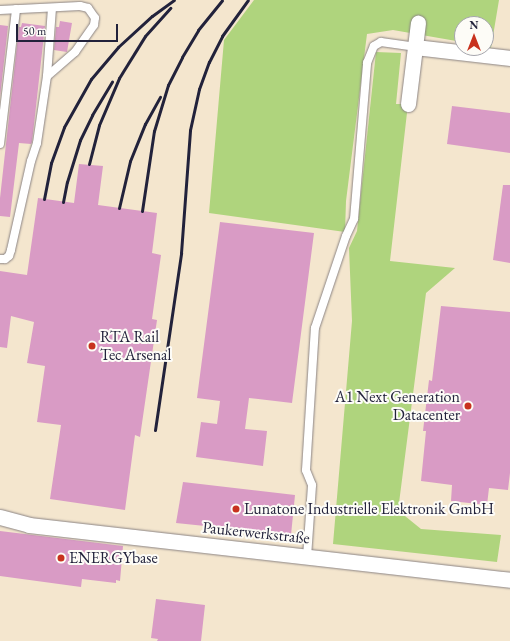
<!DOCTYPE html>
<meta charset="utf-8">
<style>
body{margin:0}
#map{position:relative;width:510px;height:641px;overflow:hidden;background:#f4e6ce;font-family:"EB Garamond",serif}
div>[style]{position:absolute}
.green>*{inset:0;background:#afd47d}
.building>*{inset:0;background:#d99bc5}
.roads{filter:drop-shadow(0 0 1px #8b8484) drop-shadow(0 0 1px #8b8484)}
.lane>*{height:8px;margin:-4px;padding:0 4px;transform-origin:4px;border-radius:4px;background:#fff}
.street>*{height:15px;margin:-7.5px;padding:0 7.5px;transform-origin:7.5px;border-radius:7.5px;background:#fff}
.rail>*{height:3px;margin:-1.5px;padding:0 1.5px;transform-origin:1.5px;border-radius:1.5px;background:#22223b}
.dots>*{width:11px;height:11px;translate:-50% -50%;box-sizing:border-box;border:2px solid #fdfcf7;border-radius:50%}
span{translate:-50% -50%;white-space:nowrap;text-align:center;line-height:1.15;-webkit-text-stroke:4px #fdfcf7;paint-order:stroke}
.poi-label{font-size:16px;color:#22223b}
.left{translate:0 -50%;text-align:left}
.right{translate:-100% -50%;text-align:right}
.street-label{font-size:16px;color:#22223b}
.north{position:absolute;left:454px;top:16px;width:40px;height:40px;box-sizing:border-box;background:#fdfcf7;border:1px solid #a5a5ac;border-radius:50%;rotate:0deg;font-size:11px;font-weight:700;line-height:16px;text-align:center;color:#22223b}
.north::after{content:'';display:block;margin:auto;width:14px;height:18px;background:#c8321e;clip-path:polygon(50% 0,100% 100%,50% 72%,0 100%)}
.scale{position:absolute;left:16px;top:24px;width:102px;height:18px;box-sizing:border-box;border:2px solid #22223b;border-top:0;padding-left:5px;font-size:12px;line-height:14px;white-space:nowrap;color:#22223b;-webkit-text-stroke:3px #fdfcf7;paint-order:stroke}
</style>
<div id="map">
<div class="green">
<div style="clip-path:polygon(254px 0,499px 0,491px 48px,486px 47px,486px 24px,462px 24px,462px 42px,393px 30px,367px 34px,346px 201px,345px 232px,209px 213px,224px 40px)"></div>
<div style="clip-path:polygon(376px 52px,401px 53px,396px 104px,408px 104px,390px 261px,455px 268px,426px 293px,399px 503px,405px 516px,421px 529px,501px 535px,497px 562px,333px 544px,352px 321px,349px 248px,357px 231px)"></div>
</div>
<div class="building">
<div style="clip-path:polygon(60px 21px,72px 23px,67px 52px,54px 50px,56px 27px,59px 27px)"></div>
<div style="clip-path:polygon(22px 23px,45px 26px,32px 142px,31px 144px,19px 143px,10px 217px,0 216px,0 198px,19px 27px,21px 27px)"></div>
<div style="clip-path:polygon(0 25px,8px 26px,0 97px)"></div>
<div style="clip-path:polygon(452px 106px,510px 113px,510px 153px,447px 144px)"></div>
<div style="clip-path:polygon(79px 164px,103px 166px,98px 205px,157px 213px,152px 253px,161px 255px,152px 319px,157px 320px,140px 437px,135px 435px,125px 510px,50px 499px,61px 425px,37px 422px,45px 366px,27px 363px,34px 322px,11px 316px,7px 348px,0 347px,0 271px,27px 275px,38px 198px,74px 203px)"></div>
<div style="clip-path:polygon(503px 185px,510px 185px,510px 263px,493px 260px)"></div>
<div style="clip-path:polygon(220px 222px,314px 233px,292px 403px,249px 398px,245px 429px,267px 431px,263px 466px,196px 457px,201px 422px,217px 424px,220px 401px,197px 398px)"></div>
<div style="clip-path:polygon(441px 306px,510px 312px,510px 473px,508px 490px,489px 488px,487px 505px,451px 501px,452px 485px,421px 481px,426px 431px,423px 431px,429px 380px,432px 381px)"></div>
<div style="clip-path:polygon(183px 482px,295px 495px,291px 535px,176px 523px)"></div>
<div style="clip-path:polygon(0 531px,123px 546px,120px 581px,116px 580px,116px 583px,82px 579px,81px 587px,0 576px)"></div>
<div style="clip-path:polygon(156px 599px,205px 605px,201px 641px,157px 641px,158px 639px,151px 638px)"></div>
</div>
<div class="roads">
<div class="lane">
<div style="left:0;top:10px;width:80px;rotate:-2.9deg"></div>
<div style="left:80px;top:6px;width:8px;rotate:14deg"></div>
<div style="left:88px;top:8px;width:12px;rotate:55deg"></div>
<div style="left:95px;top:18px;width:7px;rotate:98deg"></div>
<div style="left:94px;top:25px;width:33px;rotate:125deg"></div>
<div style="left:75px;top:52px;width:37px;rotate:139deg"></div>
<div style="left:47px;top:76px;width:68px;rotate:98.5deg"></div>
<div style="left:37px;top:143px;width:19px;rotate:108deg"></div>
<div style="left:31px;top:161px;width:91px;rotate:102.7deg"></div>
<div style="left:11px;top:250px;width:6px;rotate:108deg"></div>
<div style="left:9px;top:256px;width:5px;rotate:143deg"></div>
<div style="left:5px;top:259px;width:5px;rotate:180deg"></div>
<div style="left:47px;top:76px;width:68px;rotate:-85.8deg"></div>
<div style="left:0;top:144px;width:136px;rotate:-83.2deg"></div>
<div style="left:307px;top:557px;width:72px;rotate:-86deg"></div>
<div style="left:312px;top:485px;width:16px;rotate:-112deg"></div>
<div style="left:306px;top:470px;width:142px;rotate:-86.4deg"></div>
<div style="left:315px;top:328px;width:97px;rotate:-71.4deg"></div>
<div style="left:346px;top:236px;width:19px;rotate:-65deg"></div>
<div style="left:354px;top:219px;width:157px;rotate:-85.2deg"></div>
<div style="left:367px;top:63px;width:18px;rotate:-68deg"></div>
<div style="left:374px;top:46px;width:8px;rotate:-30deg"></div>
<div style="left:381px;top:42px;width:34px;rotate:8deg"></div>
</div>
<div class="street">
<div style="left:415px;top:47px;width:96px;rotate:6.6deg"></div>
<div style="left:408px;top:104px;width:82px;rotate:-83deg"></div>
<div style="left:0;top:517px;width:30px;rotate:15deg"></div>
<div style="left:29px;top:525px;width:484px;rotate:6.5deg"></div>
</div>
</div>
<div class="rail">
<div style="left:89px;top:164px;width:40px;rotate:-75.6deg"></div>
<div style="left:99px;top:125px;width:51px;rotate:-66.9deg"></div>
<div style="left:119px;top:78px;width:49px;rotate:-58.2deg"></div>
<div style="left:145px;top:36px;width:38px;rotate:-48deg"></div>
<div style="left:44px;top:199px;width:37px;rotate:-79deg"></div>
<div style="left:51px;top:163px;width:38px;rotate:-70deg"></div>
<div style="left:64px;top:127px;width:55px;rotate:-60.6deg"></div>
<div style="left:91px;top:79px;width:42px;rotate:-49.8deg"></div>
<div style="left:118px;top:47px;width:46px;rotate:-42.4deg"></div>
<div style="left:152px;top:16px;width:27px;rotate:-36deg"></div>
<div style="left:63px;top:202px;width:20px;rotate:-79deg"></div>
<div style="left:67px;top:182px;width:44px;rotate:-72.8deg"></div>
<div style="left:80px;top:140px;width:28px;rotate:-64deg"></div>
<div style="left:92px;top:115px;width:39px;rotate:-59deg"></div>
<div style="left:119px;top:208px;width:48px;rotate:-76.8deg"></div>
<div style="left:130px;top:161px;width:40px;rotate:-68deg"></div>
<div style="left:145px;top:124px;width:31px;rotate:-61deg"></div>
<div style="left:142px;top:211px;width:81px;rotate:-81.5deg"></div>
<div style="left:154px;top:131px;width:48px;rotate:-73.1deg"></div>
<div style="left:168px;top:85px;width:31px;rotate:-63deg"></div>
<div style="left:182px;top:57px;width:31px;rotate:-59deg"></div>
<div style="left:198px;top:30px;width:38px;rotate:-51deg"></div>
<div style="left:155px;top:430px;width:179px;rotate:-81.6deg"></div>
<div style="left:181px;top:253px;width:123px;rotate:-85.8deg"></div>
<div style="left:190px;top:130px;width:42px;rotate:-77.6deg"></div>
<div style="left:199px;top:89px;width:29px;rotate:-70deg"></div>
<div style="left:209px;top:62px;width:29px;rotate:-63deg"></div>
<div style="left:222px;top:36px;width:44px;rotate:-54.2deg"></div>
</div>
<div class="dots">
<div style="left:92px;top:346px;background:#c8321e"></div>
<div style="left:468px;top:406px;background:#c8321e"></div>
<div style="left:236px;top:509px;background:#c8321e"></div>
<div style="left:61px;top:558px;background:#c8321e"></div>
</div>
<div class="poi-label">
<span class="left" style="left:100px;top:346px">RTA Rail<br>Tec Arsenal</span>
<span class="right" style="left:460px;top:406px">A1 Next Generation<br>Datacenter</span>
<span class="left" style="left:244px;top:509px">Lunatone Industrielle Elektronik GmbH</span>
<span class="left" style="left:69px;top:558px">ENERGYbase</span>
</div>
<div class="street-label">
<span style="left:256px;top:533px;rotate:6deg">Paukerwerkstraße</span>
</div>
<div class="north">N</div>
<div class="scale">50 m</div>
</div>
